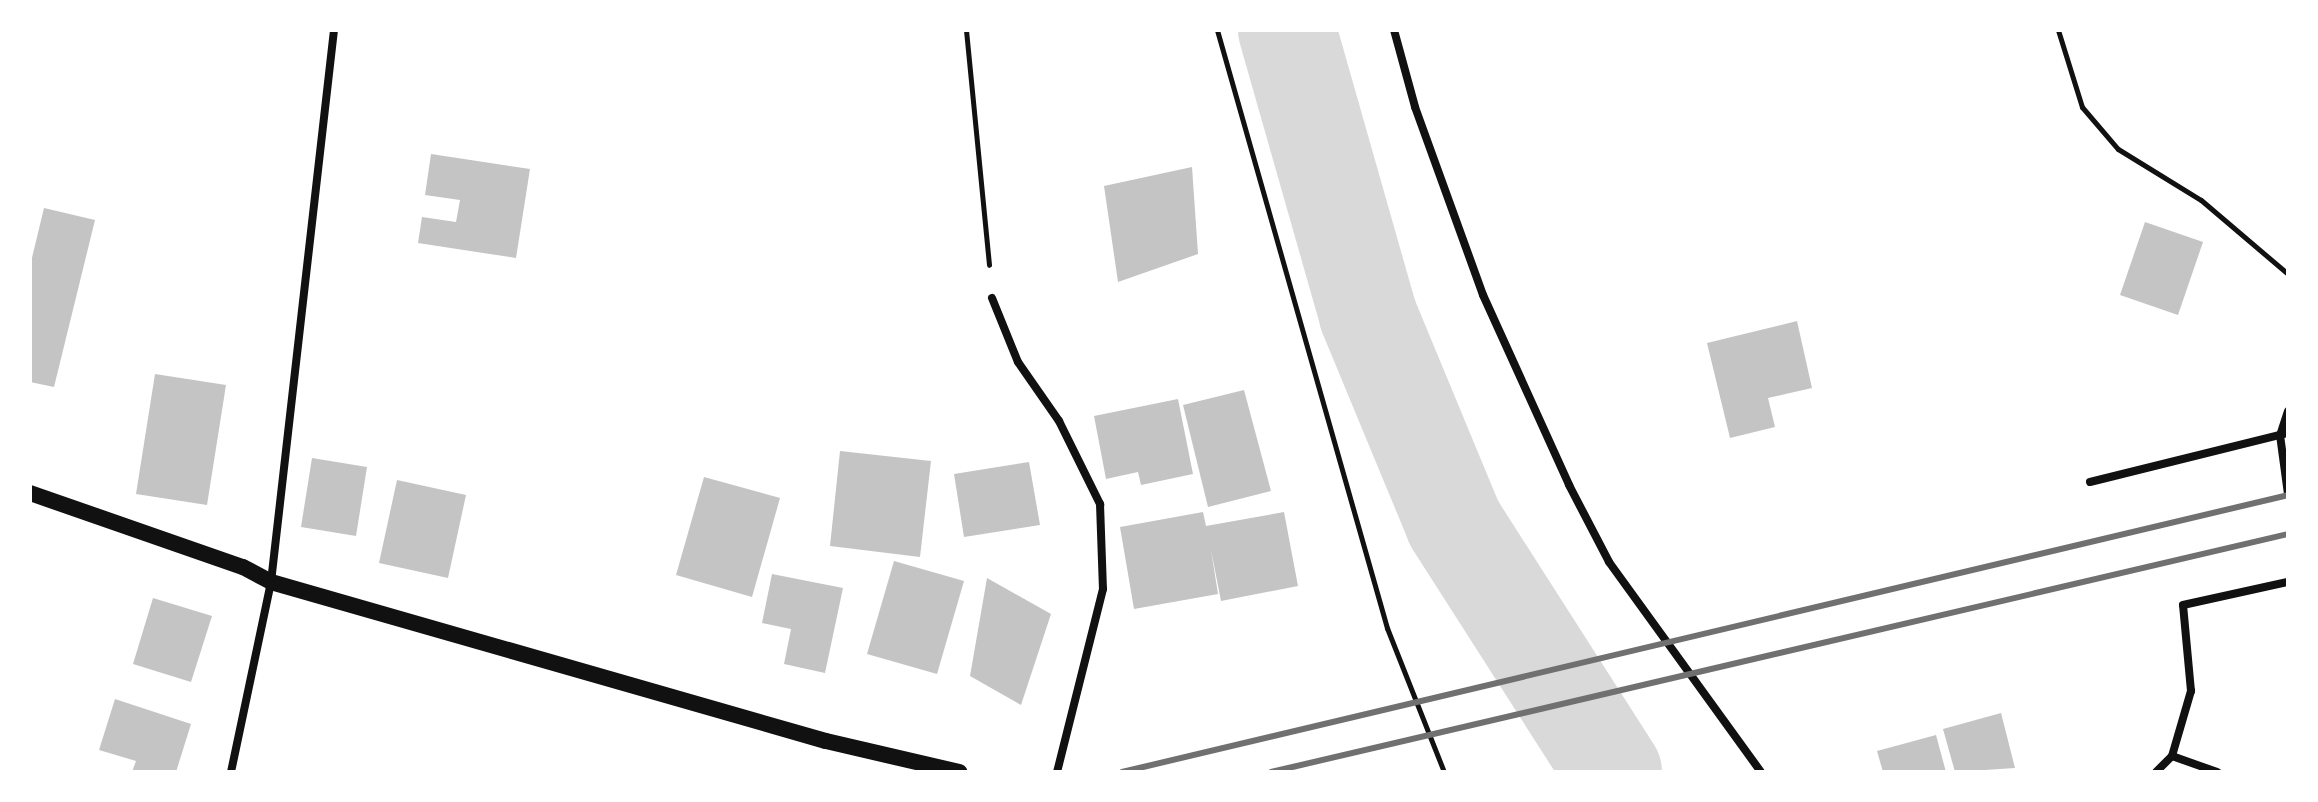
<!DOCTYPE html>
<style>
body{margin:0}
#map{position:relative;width:2318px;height:802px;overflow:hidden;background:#fff;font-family:"Exo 2",sans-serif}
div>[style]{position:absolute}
.river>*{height:98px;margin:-49px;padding:0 49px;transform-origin:49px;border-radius:49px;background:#d9d9d9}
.building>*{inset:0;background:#c4c4c4}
.path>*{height:5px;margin:-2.5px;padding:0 2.5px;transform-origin:2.5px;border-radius:2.5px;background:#111}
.minor>*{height:8px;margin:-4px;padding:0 4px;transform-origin:4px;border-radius:4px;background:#111}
.secondary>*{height:16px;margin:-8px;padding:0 8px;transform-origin:8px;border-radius:8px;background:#111}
.rail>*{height:6px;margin:-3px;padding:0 3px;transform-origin:3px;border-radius:3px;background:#707070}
span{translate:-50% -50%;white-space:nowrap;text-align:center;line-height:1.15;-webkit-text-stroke:8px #fff;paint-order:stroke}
.frame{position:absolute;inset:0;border:32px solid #fff;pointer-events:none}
</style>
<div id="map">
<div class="river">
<div style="left:1287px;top:30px;width:296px;rotate:74.1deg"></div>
<div style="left:1368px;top:315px;width:225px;rotate:67.5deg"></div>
<div style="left:1454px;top:523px;width:295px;rotate:57.4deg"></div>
</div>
<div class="building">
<div style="clip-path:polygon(431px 154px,530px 169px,516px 258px,418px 243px,422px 217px,456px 222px,460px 200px,425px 195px)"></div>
<div style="clip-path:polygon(1192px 167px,1198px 254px,1118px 282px,1104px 186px)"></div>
<div style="clip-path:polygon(44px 208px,95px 220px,54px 387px,30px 382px,30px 266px)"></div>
<div style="clip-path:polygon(2145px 222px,2203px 242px,2178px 315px,2120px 295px)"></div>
<div style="clip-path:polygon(1797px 321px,1812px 388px,1768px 398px,1775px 427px,1730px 438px,1707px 343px)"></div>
<div style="clip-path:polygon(155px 374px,226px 385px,207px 505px,136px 494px)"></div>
<div style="clip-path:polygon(1244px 390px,1271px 491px,1208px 507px,1183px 405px)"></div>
<div style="clip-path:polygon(1178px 399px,1193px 474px,1141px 485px,1138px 472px,1106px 479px,1094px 416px)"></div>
<div style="clip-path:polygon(840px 451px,931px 461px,920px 557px,830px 546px)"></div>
<div style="clip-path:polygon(312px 458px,367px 467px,356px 536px,301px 527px)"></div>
<div style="clip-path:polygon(1029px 462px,1040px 525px,964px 537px,954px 474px)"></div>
<div style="clip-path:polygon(704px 477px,780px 498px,752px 597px,676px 575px)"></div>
<div style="clip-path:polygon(397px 480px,466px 495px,448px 578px,379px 563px)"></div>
<div style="clip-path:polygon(1203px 512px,1206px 526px,1284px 512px,1298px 586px,1221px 601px,1211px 550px,1218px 594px,1134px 609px,1120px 527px)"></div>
<div style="clip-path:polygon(894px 561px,964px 581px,937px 674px,867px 654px)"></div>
<div style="clip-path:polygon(772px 574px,843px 588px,825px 673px,784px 664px,791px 629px,762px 623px)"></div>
<div style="clip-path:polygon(987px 578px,1051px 614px,1021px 705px,970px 676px)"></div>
<div style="clip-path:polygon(153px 598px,212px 616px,191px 682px,133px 664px)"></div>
<div style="clip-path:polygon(115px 699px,191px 724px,176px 772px,132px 772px,136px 761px,99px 750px)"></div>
<div style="clip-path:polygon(2001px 713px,2015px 768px,1955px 772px,1943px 729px)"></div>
<div style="clip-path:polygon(1936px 735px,1946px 772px,1883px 772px,1877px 751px)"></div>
</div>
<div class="path">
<div style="left:966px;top:30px;width:236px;rotate:84.4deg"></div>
<div style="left:1217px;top:30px;width:622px;rotate:74.13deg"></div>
<div style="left:1387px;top:628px;width:155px;rotate:68.4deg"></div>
<div style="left:2058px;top:30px;width:81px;rotate:72.7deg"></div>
<div style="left:2082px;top:107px;width:55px;rotate:49.4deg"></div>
<div style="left:2118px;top:149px;width:97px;rotate:31.6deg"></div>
<div style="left:2201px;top:200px;width:114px;rotate:40.4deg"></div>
</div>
<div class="minor">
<div style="left:1394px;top:30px;width:80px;rotate:74.7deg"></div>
<div style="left:1415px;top:107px;width:200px;rotate:70.1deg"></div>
<div style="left:1483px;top:295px;width:209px;rotate:65.6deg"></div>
<div style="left:1569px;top:485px;width:87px;rotate:62.5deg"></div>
<div style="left:1609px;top:562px;width:259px;rotate:54.1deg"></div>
<div style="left:992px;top:298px;width:69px;rotate:67.9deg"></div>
<div style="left:1018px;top:362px;width:72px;rotate:55.2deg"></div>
<div style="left:1059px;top:421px;width:93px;rotate:63.7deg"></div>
<div style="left:1100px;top:504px;width:85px;rotate:88deg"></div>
<div style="left:1103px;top:589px;width:189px;rotate:104.1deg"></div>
<div style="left:2288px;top:411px;width:25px;rotate:108deg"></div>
<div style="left:2280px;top:435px;width:60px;rotate:82.3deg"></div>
<div style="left:2090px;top:482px;width:204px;rotate:-13.9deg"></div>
<div style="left:2172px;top:756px;width:48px;rotate:19.6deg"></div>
<div style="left:231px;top:772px;width:194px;rotate:-78.1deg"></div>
<div style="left:271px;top:582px;width:556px;rotate:-83.49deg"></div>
<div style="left:2156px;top:772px;width:23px;rotate:-45deg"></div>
<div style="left:2172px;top:756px;width:68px;rotate:-73.7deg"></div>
<div style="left:2191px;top:691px;width:86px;rotate:-95.3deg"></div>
<div style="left:2183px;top:605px;width:107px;rotate:-12.4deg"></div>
</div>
<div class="secondary">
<div style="left:30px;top:493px;width:225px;rotate:19.2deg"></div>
<div style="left:243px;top:567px;width:32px;rotate:28deg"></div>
<div style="left:271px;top:582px;width:577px;rotate:15.99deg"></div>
<div style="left:826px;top:741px;width:137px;rotate:13.1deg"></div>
</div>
<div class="rail">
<div style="left:1122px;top:772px;width:1198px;rotate:-13.36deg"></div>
<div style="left:1271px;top:772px;width:1044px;rotate:-13.17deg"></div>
</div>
<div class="frame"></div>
</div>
